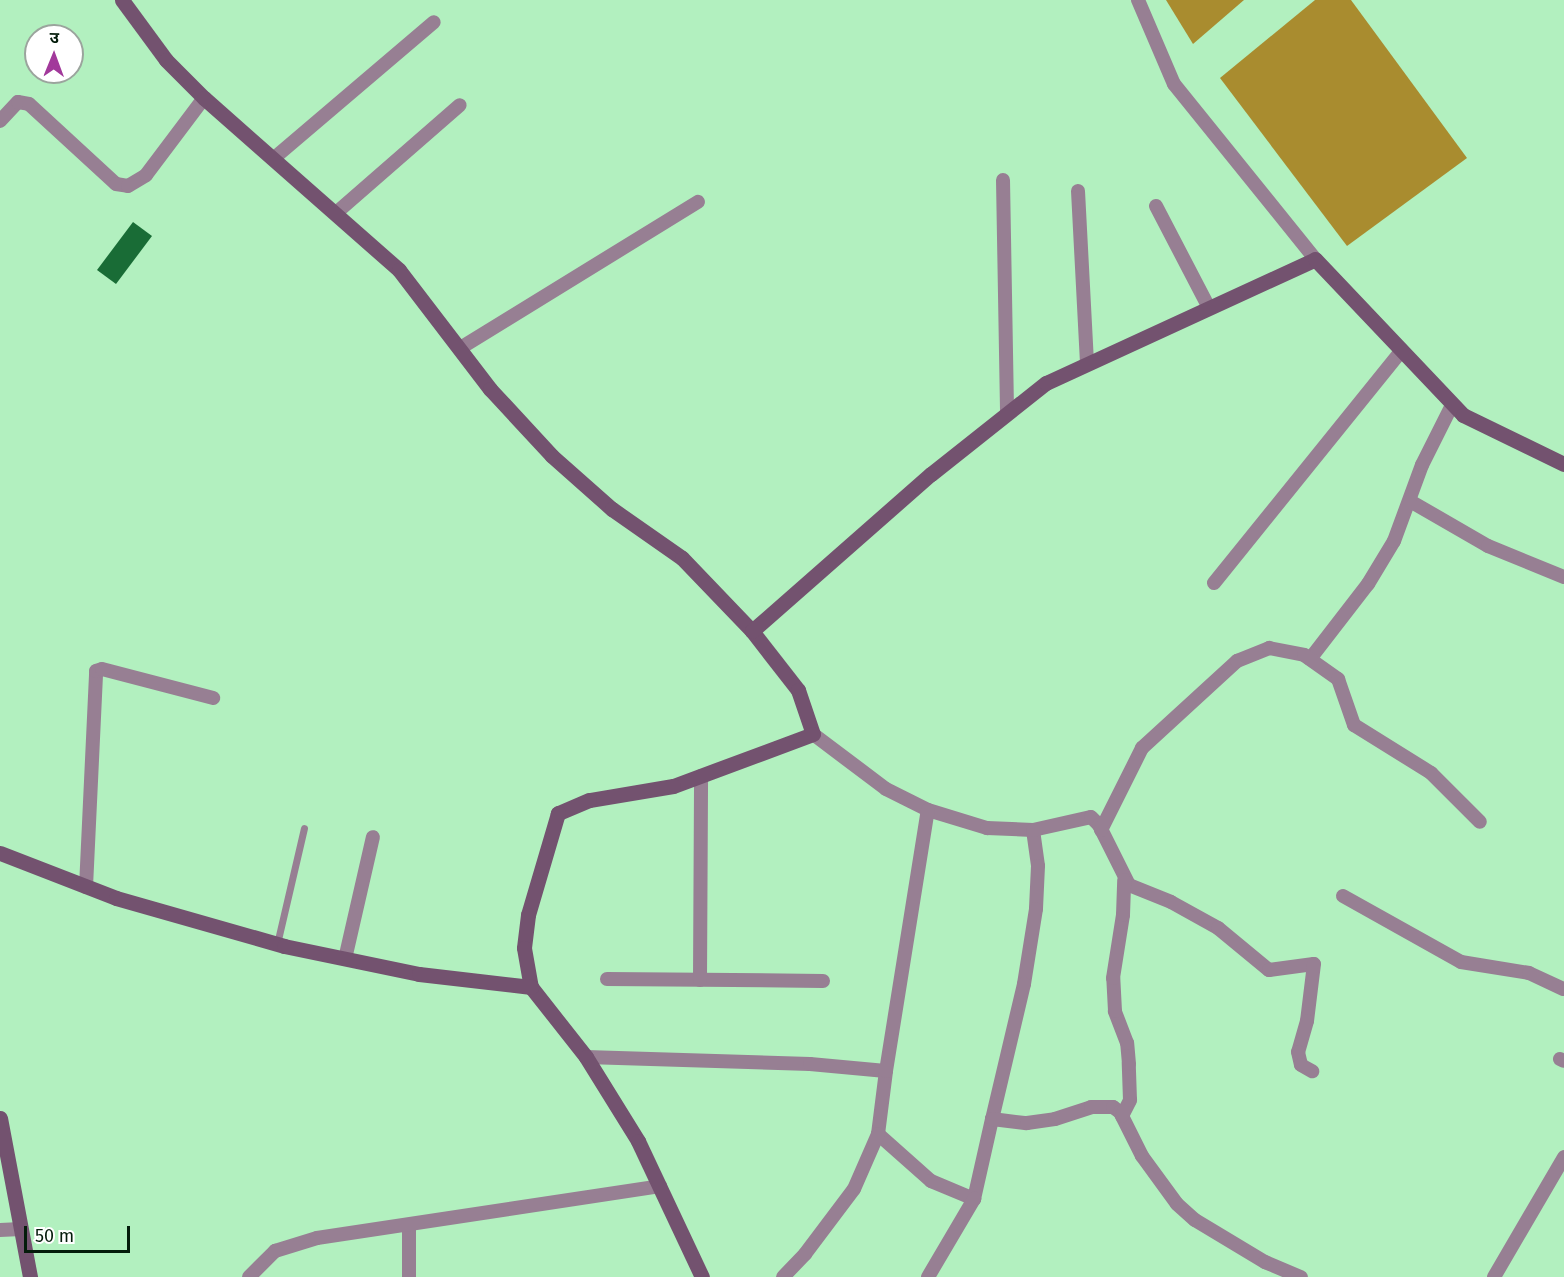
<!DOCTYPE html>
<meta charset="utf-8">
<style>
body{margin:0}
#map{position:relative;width:1564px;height:1277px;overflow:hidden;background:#b2f0bf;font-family:"Fira Sans","Noto Sans Devanagari",sans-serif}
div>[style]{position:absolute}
.water>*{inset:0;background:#a98c2f}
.building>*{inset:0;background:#196c36}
.lane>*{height:7px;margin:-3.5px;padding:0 3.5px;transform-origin:3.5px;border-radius:3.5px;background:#977f93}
.street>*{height:14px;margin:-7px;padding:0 7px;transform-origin:7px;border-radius:7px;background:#977f93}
.secondary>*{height:15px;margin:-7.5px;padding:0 7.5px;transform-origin:7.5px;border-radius:7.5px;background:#73526f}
span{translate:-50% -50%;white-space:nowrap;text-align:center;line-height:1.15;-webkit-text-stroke:6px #fff;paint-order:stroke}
.north{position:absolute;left:24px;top:24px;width:60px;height:60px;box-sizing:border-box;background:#fff;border:2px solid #9ba49d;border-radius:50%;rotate:1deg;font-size:16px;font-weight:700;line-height:24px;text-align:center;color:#041c0b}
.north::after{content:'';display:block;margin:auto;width:21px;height:27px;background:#a2399b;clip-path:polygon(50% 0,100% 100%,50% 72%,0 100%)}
.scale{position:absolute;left:24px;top:1226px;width:106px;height:27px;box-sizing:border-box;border:3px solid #041c0b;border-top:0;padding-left:8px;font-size:18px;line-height:21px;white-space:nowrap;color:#041c0b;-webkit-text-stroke:4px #fff;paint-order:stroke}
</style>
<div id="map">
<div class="water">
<div style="clip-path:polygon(1166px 0,1244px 0,1193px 44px)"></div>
<div style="clip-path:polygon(1315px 0,1351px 0,1467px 158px,1347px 246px,1220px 78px)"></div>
</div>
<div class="building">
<div style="clip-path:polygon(133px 222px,152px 236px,116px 284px,97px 270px)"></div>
</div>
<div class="lane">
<div style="left:277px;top:944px;width:119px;rotate:-76.9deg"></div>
</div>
<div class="street">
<div style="left:1138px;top:0;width:91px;rotate:66.8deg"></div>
<div style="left:1174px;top:84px;width:225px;rotate:51.1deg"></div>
<div style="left:0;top:121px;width:26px;rotate:-47deg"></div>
<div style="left:18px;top:102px;width:11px;rotate:10deg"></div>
<div style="left:29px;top:104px;width:118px;rotate:42.6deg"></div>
<div style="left:116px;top:184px;width:12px;rotate:9deg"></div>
<div style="left:128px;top:186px;width:21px;rotate:-31deg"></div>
<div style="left:146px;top:175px;width:96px;rotate:-53deg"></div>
<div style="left:273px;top:159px;width:211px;rotate:-40.4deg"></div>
<div style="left:1003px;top:180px;width:232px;rotate:89deg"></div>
<div style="left:1078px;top:191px;width:171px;rotate:87deg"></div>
<div style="left:1156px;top:206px;width:115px;rotate:62.5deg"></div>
<div style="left:336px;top:213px;width:164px;rotate:-41.1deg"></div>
<div style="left:462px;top:347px;width:277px;rotate:-31.6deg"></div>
<div style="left:1410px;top:501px;width:90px;rotate:30deg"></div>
<div style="left:1488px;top:546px;width:82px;rotate:22.2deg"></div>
<div style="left:1214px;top:583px;width:299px;rotate:-51.1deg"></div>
<div style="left:1310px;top:659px;width:95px;rotate:-52.3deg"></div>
<div style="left:1368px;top:584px;width:50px;rotate:-58.8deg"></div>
<div style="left:1394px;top:541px;width:81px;rotate:-69.8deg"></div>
<div style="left:1422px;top:465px;width:67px;rotate:-63.4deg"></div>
<div style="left:813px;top:734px;width:91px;rotate:37deg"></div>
<div style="left:886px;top:789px;width:47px;rotate:26.6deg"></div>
<div style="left:928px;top:810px;width:62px;rotate:17deg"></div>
<div style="left:987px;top:828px;width:46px;rotate:2.5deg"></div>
<div style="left:1033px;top:830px;width:36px;rotate:82deg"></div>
<div style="left:1038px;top:866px;width:43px;rotate:92.7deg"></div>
<div style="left:1036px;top:909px;width:76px;rotate:99.1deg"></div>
<div style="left:1024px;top:984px;width:139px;rotate:103.3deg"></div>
<div style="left:1033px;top:830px;width:59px;rotate:-12.6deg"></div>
<div style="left:1091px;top:817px;width:11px;rotate:45deg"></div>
<div style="left:1099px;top:825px;width:67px;rotate:63.4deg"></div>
<div style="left:1129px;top:885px;width:45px;rotate:22deg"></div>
<div style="left:1171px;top:902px;width:54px;rotate:29deg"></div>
<div style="left:1218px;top:928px;width:66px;rotate:39.5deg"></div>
<div style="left:1269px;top:970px;width:45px;rotate:-7.6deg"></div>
<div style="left:1314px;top:964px;width:57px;rotate:97deg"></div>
<div style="left:1307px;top:1021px;width:32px;rotate:106deg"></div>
<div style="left:1298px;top:1052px;width:13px;rotate:77deg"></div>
<div style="left:1301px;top:1065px;width:13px;rotate:29deg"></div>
<div style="left:1101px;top:830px;width:92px;rotate:-63.4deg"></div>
<div style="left:1142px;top:748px;width:129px;rotate:-42.5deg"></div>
<div style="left:1237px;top:661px;width:35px;rotate:-22deg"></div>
<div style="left:1269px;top:648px;width:36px;rotate:11deg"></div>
<div style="left:1304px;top:655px;width:42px;rotate:35.2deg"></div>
<div style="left:1338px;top:679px;width:49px;rotate:70.8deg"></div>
<div style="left:1354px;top:725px;width:91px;rotate:31.9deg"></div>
<div style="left:1431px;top:773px;width:69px;rotate:45deg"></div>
<div style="left:86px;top:887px;width:216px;rotate:-87.3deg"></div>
<div style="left:96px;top:671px;width:6px;rotate:-18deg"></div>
<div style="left:102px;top:669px;width:115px;rotate:14.6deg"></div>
<div style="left:1343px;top:896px;width:135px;rotate:29.2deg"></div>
<div style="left:1461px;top:962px;width:69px;rotate:9.2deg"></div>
<div style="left:1529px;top:973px;width:38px;rotate:25deg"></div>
<div style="left:345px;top:959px;width:125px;rotate:-77.1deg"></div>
<div style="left:607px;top:979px;width:216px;rotate:0.5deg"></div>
<div style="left:700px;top:980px;width:204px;rotate:-89.7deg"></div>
<div style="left:586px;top:1057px;width:224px;rotate:1.8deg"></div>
<div style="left:810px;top:1064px;width:76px;rotate:5.3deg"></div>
<div style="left:886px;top:1071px;width:64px;rotate:97.2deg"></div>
<div style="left:878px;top:1134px;width:71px;rotate:41.6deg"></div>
<div style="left:931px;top:1181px;width:47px;rotate:22.7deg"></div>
<div style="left:974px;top:1199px;width:82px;rotate:-77.3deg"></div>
<div style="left:992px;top:1119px;width:35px;rotate:7deg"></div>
<div style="left:1027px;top:1123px;width:28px;rotate:-8deg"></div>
<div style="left:1055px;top:1119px;width:38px;rotate:-18deg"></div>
<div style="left:1091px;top:1107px;width:22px"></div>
<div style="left:1113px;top:1107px;width:9px;rotate:36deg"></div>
<div style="left:1120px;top:1112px;width:49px;rotate:63.4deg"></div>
<div style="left:1142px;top:1156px;width:59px;rotate:53.9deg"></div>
<div style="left:1177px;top:1204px;width:24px;rotate:42deg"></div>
<div style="left:1195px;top:1220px;width:82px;rotate:31deg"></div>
<div style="left:1265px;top:1262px;width:39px;rotate:23deg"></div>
<div style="left:1560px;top:1059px;width:4px;rotate:27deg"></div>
<div style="left:886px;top:1071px;width:264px;rotate:-80.9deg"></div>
<div style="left:1122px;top:1116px;width:18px;rotate:-63deg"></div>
<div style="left:1130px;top:1100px;width:36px;rotate:-92deg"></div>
<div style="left:1129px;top:1064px;width:21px;rotate:-95deg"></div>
<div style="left:1127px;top:1043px;width:34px;rotate:-111deg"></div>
<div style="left:1115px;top:1011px;width:33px;rotate:-93deg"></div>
<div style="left:1113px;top:978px;width:64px;rotate:-81deg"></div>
<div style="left:1123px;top:915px;width:35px;rotate:-88deg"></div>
<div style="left:409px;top:1225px;width:52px;rotate:90deg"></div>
<div style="left:0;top:1230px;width:21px;rotate:-3deg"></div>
<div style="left:249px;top:1277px;width:37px;rotate:-45deg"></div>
<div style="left:275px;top:1251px;width:44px;rotate:-17.2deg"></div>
<div style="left:317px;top:1238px;width:347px;rotate:-8.6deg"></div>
<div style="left:783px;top:1277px;width:32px;rotate:-46deg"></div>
<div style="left:805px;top:1254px;width:81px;rotate:-53deg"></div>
<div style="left:854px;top:1189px;width:60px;rotate:-66.4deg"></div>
<div style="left:928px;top:1277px;width:91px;rotate:-59.5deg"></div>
<div style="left:1494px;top:1277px;width:139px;rotate:-59.7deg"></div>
</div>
<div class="secondary">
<div style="left:122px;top:0;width:74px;rotate:53.7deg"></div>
<div style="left:166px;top:60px;width:54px;rotate:45deg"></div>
<div style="left:204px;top:98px;width:260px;rotate:41.4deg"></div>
<div style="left:399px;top:270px;width:150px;rotate:52.6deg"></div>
<div style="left:490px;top:389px;width:91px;rotate:47.2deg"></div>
<div style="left:552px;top:456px;width:80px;rotate:41.5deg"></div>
<div style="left:612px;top:509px;width:85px;rotate:35deg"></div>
<div style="left:682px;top:558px;width:101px;rotate:46.2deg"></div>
<div style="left:752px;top:631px;width:75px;rotate:52.1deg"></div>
<div style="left:798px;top:690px;width:46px;rotate:71.2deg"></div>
<div style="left:813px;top:734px;width:149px;rotate:159.6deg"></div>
<div style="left:673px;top:786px;width:85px;rotate:170.5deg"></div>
<div style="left:589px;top:800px;width:34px;rotate:157deg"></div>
<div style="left:558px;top:813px;width:106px;rotate:106.4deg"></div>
<div style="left:528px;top:915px;width:33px;rotate:97deg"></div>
<div style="left:524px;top:948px;width:40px;rotate:80deg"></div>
<div style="left:531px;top:987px;width:89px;rotate:51.8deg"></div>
<div style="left:586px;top:1057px;width:99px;rotate:58.2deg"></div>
<div style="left:638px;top:1141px;width:150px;rotate:64.8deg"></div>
<div style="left:752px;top:631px;width:238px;rotate:-41.3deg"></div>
<div style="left:931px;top:474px;width:147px;rotate:-38.4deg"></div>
<div style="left:1046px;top:383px;width:296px;rotate:-24.7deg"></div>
<div style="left:1315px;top:259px;width:215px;rotate:46.5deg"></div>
<div style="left:1463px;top:415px;width:112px;rotate:25.9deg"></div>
<div style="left:0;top:853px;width:124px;rotate:21.2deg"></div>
<div style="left:116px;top:898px;width:175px;rotate:15.9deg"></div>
<div style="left:284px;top:946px;width:138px;rotate:11.7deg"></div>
<div style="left:419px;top:974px;width:113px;rotate:6.6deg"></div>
<div style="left:0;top:1118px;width:162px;rotate:79.3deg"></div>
</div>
<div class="north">उ</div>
<div class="scale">50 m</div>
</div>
